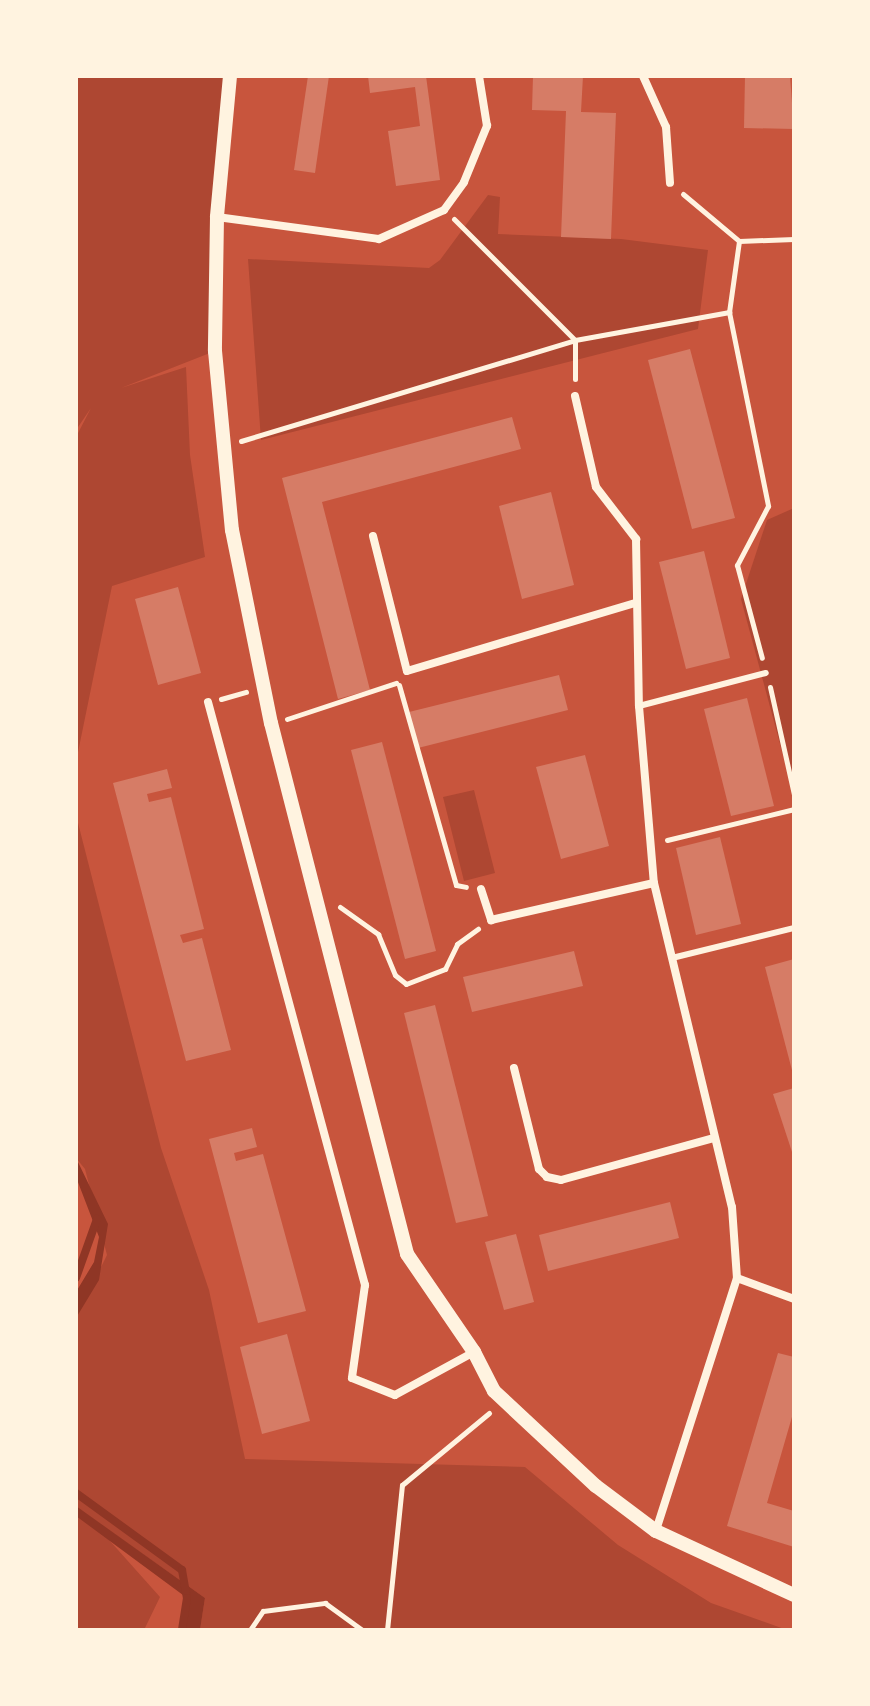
<!DOCTYPE html>
<style>
body{margin:0}
#map{position:relative;width:870px;height:1706px;overflow:hidden;background:#c8553d;font-family:"Work Sans",sans-serif}
div>[style]{position:absolute}
.green>*{inset:0;background:#ae4732}
.water>*{inset:0;background:#8f3625}
.stream>*{height:8px;margin:-4px;padding:0 4px;transform-origin:4px;border-radius:4px;background:#8f3625}
.building>*{inset:0;background:#d67c66}
.path>*{height:5px;margin:-2.5px;padding:0 2.5px;transform-origin:2.5px;border-radius:2.5px;background:#fff3e0}
.service>*{height:6px;margin:-3px;padding:0 3px;transform-origin:3px;border-radius:3px;background:#fff3e0}
.minor>*{height:8px;margin:-4px;padding:0 4px;transform-origin:4px;border-radius:4px;background:#fff3e0}
.tertiary>*{height:14px;margin:-7px;padding:0 7px;transform-origin:7px;border-radius:7px;background:#fff3e0}
span{translate:-50% -50%;white-space:nowrap;text-align:center;line-height:1.15;-webkit-text-stroke:6px #fff3e0;paint-order:stroke}
.frame{position:absolute;inset:0;border:78px solid #fff3e0;pointer-events:none}
</style>
<div id="map">
<div class="green">
<div style="clip-path:polygon(76px 76px,232px 76px,215px 351px,121px 388px,186px 367px,190px 455px,205px 557px,112px 586px,76px 762px,76px 437px,91px 408px,76px 430px)"></div>
<div style="clip-path:polygon(488px 195px,500px 197px,498px 234px,621px 239px,708px 250px,698px 329px,261px 440px,248px 259px,429px 268px,440px 260px)"></div>
<div style="clip-path:polygon(794px 508px,794px 796px,741px 599px,767px 520px)"></div>
<div style="clip-path:polygon(474px 790px,495px 873px,464px 881px,443px 797px)"></div>
<div style="clip-path:polygon(76px 815px,161px 1148px,209px 1290px,245px 1459px,525px 1467px,618px 1545px,711px 1603px,787px 1630px,200px 1630px,205px 1598px,85px 1513px,160px 1597px,144px 1630px,76px 1630px,76px 1318px,107px 1255px,85px 1169px,76px 1158px)"></div>
</div>
<div class="water">
<div style="clip-path:polygon(76px 1158px,108px 1224px,99px 1280px,76px 1318px,76px 1292px,94px 1262px,99px 1237px,76px 1177px)"></div>
<div style="clip-path:polygon(76px 1506px,205px 1598px,200px 1630px,182px 1630px,187px 1598px,76px 1516px)"></div>
</div>
<div class="stream">
<div style="left:76px;top:1278px;width:63px;rotate:-70.4deg"></div>
<div style="left:76px;top:1493px;width:131px;rotate:36deg"></div>
<div style="left:182px;top:1570px;width:28px;rotate:80deg"></div>
<div style="left:187px;top:1598px;width:32px;rotate:99deg"></div>
</div>
<div class="building">
<div style="clip-path:polygon(308px 76px,329px 76px,315px 173px,294px 170px)"></div>
<div style="clip-path:polygon(368px 76px,426px 76px,440px 180px,396px 186px,388px 131px,420px 126px,415px 87px,370px 93px)"></div>
<div style="clip-path:polygon(533px 76px,583px 76px,581px 112px,616px 113px,611px 239px,561px 237px,566px 111px,532px 110px)"></div>
<div style="clip-path:polygon(745px 76px,790px 76px,794px 129px,744px 128px)"></div>
<div style="clip-path:polygon(690px 349px,735px 518px,692px 529px,648px 360px)"></div>
<div style="clip-path:polygon(512px 417px,521px 449px,322px 502px,370px 690px,338px 699px,282px 478px)"></div>
<div style="clip-path:polygon(551px 492px,574px 585px,522px 599px,499px 506px)"></div>
<div style="clip-path:polygon(704px 551px,730px 658px,686px 669px,659px 562px)"></div>
<div style="clip-path:polygon(178px 587px,201px 673px,158px 685px,135px 599px)"></div>
<div style="clip-path:polygon(559px 675px,568px 710px,418px 748px,409px 712px)"></div>
<div style="clip-path:polygon(747px 698px,774px 806px,731px 816px,704px 709px)"></div>
<div style="clip-path:polygon(382px 742px,436px 951px,405px 959px,351px 750px)"></div>
<div style="clip-path:polygon(585px 755px,609px 846px,561px 859px,536px 767px)"></div>
<div style="clip-path:polygon(167px 769px,172px 788px,147px 794px,149px 802px,171px 797px,204px 929px,180px 935px,183px 943px,202px 938px,231px 1050px,186px 1061px,113px 783px)"></div>
<div style="clip-path:polygon(720px 837px,741px 924px,696px 935px,676px 848px)"></div>
<div style="clip-path:polygon(574px 951px,583px 986px,472px 1012px,463px 977px)"></div>
<div style="clip-path:polygon(794px 959px,794px 1074px,793px 1074px,765px 967px)"></div>
<div style="clip-path:polygon(435px 1005px,488px 1216px,456px 1223px,404px 1013px)"></div>
<div style="clip-path:polygon(794px 1088px,794px 1155px,793px 1155px,773px 1094px)"></div>
<div style="clip-path:polygon(252px 1128px,257px 1147px,234px 1153px,236px 1161px,263px 1154px,306px 1311px,258px 1323px,209px 1139px)"></div>
<div style="clip-path:polygon(670px 1202px,679px 1238px,548px 1271px,539px 1235px)"></div>
<div style="clip-path:polygon(516px 1234px,534px 1302px,504px 1310px,485px 1242px)"></div>
<div style="clip-path:polygon(287px 1334px,310px 1421px,262px 1434px,240px 1347px)"></div>
<div style="clip-path:polygon(778px 1353px,794px 1357px,794px 1410px,767px 1503px,794px 1511px,794px 1547px,727px 1526px)"></div>
</div>
<div class="path">
<div style="left:683px;top:194px;width:73px;rotate:40deg"></div>
<div style="left:739px;top:241px;width:72px;rotate:98deg"></div>
<div style="left:729px;top:312px;width:198px;rotate:78.6deg"></div>
<div style="left:768px;top:506px;width:67px;rotate:117.7deg"></div>
<div style="left:737px;top:565px;width:96px;rotate:75deg"></div>
<div style="left:454px;top:219px;width:171px;rotate:45deg"></div>
<div style="left:575px;top:340px;width:39px;rotate:90deg"></div>
<div style="left:739px;top:241px;width:55px;rotate:-2.1deg"></div>
<div style="left:241px;top:441px;width:349px;rotate:-16.8deg"></div>
<div style="left:575px;top:340px;width:157px;rotate:-10.3deg"></div>
<div style="left:399px;top:685px;width:208px;rotate:74.1deg"></div>
<div style="left:456px;top:885px;width:10px;rotate:11deg"></div>
<div style="left:770px;top:687px;width:110px;rotate:77.4deg"></div>
<div style="left:221px;top:699px;width:26px;rotate:-16deg"></div>
<div style="left:287px;top:719px;width:115px;rotate:-18.3deg"></div>
<div style="left:667px;top:840px;width:131px;rotate:-13.7deg"></div>
<div style="left:340px;top:907px;width:47px;rotate:35.4deg"></div>
<div style="left:378px;top:934px;width:44px;rotate:67.5deg"></div>
<div style="left:395px;top:975px;width:14px;rotate:39deg"></div>
<div style="left:406px;top:984px;width:42px;rotate:-21deg"></div>
<div style="left:445px;top:969px;width:28px;rotate:-64deg"></div>
<div style="left:457px;top:944px;width:26px;rotate:-36deg"></div>
<div style="left:250px;top:1630px;width:23px;rotate:-56deg"></div>
<div style="left:263px;top:1611px;width:63px;rotate:-7.4deg"></div>
<div style="left:325px;top:1603px;width:46px;rotate:36.1deg"></div>
<div style="left:387px;top:1630px;width:146px;rotate:-84.1deg"></div>
<div style="left:402px;top:1485px;width:113px;rotate:-39.6deg"></div>
</div>
<div class="service">
<div style="left:639px;top:706px;width:131px;rotate:-14.6deg"></div>
<div style="left:672px;top:958px;width:126px;rotate:-13.8deg"></div>
</div>
<div class="minor">
<div style="left:643px;top:76px;width:56px;rotate:65.7deg"></div>
<div style="left:666px;top:127px;width:56px;rotate:85.9deg"></div>
<div style="left:217px;top:217px;width:163px;rotate:7.7deg"></div>
<div style="left:379px;top:239px;width:71px;rotate:-24deg"></div>
<div style="left:444px;top:210px;width:34px;rotate:-54deg"></div>
<div style="left:464px;top:182px;width:61px;rotate:-67.7deg"></div>
<div style="left:487px;top:126px;width:51px;rotate:-99.1deg"></div>
<div style="left:575px;top:396px;width:93px;rotate:77deg"></div>
<div style="left:596px;top:487px;width:66px;rotate:52.4deg"></div>
<div style="left:636px;top:539px;width:167px;rotate:89deg"></div>
<div style="left:639px;top:706px;width:178px;rotate:85.2deg"></div>
<div style="left:654px;top:883px;width:333px;rotate:76.5deg"></div>
<div style="left:732px;top:1207px;width:71px;rotate:86deg"></div>
<div style="left:737px;top:1278px;width:266px;rotate:107.8deg"></div>
<div style="left:373px;top:536px;width:139px;rotate:75.9deg"></div>
<div style="left:407px;top:671px;width:238px;rotate:-16.6deg"></div>
<div style="left:208px;top:702px;width:604px;rotate:74.93deg"></div>
<div style="left:365px;top:1285px;width:94px;rotate:98deg"></div>
<div style="left:352px;top:1378px;width:46px;rotate:21.6deg"></div>
<div style="left:395px;top:1395px;width:90px;rotate:-28.6deg"></div>
<div style="left:481px;top:889px;width:33px;rotate:72deg"></div>
<div style="left:491px;top:920px;width:167px;rotate:-12.8deg"></div>
<div style="left:514px;top:1068px;width:104px;rotate:76.1deg"></div>
<div style="left:539px;top:1169px;width:11px;rotate:45deg"></div>
<div style="left:547px;top:1177px;width:14px;rotate:12deg"></div>
<div style="left:561px;top:1180px;width:159px;rotate:-15.4deg"></div>
<div style="left:737px;top:1278px;width:61px;rotate:20.2deg"></div>
</div>
<div class="tertiary">
<div style="left:230px;top:76px;width:142px;rotate:95.3deg"></div>
<div style="left:217px;top:217px;width:134px;rotate:90.9deg"></div>
<div style="left:215px;top:351px;width:180px;rotate:84.6deg"></div>
<div style="left:232px;top:530px;width:197px;rotate:78.6deg"></div>
<div style="left:271px;top:723px;width:548px;rotate:75.63deg"></div>
<div style="left:407px;top:1254px;width:119px;rotate:55.6deg"></div>
<div style="left:474px;top:1352px;width:44px;rotate:62.9deg"></div>
<div style="left:494px;top:1391px;width:139px;rotate:43deg"></div>
<div style="left:596px;top:1486px;width:75px;rotate:36.9deg"></div>
<div style="left:656px;top:1531px;width:152px;rotate:24.9deg"></div>
</div>
<div class="frame"></div>
</div>
